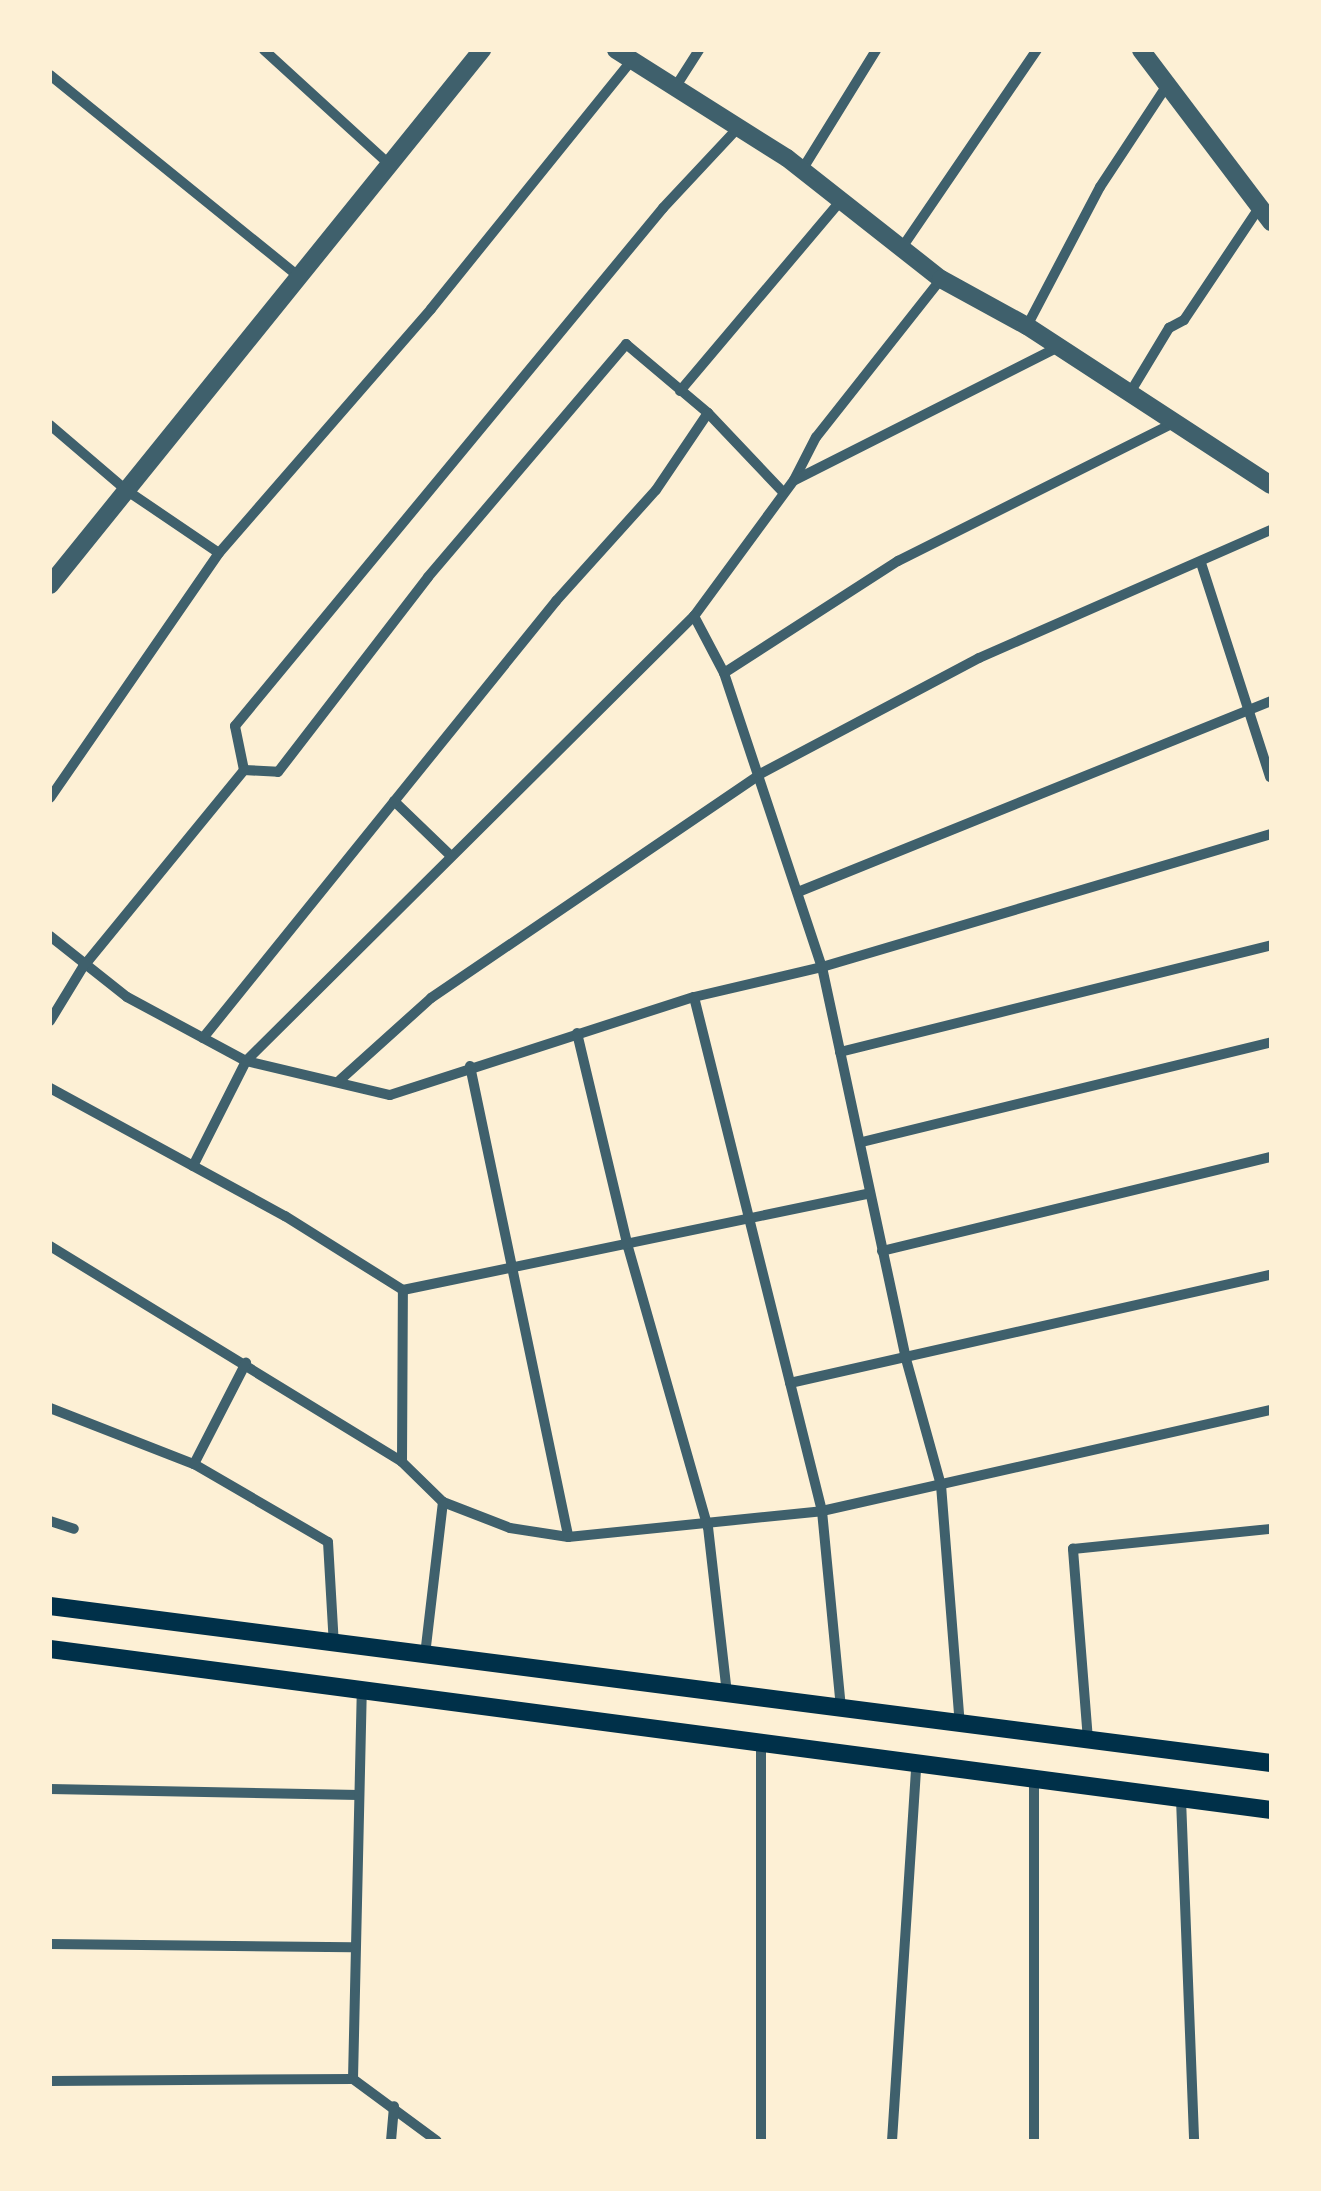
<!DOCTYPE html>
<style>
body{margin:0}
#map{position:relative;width:1321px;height:2191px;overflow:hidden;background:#fdf0d5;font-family:"Public Sans",sans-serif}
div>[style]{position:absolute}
.minor>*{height:10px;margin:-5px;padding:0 5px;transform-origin:5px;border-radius:5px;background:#3f606c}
.tertiary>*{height:18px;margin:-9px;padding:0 9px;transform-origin:9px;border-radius:9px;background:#3f606c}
.secondary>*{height:18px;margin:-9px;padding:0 9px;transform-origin:9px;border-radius:9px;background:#003049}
span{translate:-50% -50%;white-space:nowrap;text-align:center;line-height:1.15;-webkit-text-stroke:9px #fdf0d5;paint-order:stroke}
.frame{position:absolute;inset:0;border:52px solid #fdf0d5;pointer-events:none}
</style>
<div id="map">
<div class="minor">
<div style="left:264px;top:50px;width:173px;rotate:42.4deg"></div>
<div style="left:50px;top:75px;width:323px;rotate:39deg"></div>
<div style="left:676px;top:86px;width:43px;rotate:-57.4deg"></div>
<div style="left:802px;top:170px;width:141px;rotate:-58.3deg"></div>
<div style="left:901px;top:249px;width:241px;rotate:-55.7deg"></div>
<div style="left:941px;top:279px;width:201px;rotate:128.3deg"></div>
<div style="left:816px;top:437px;width:48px;rotate:117.1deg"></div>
<div style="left:794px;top:480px;width:169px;rotate:126.3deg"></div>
<div style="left:694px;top:616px;width:64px;rotate:62.2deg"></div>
<div style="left:724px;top:673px;width:310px;rotate:71.6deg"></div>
<div style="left:822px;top:967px;width:401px;rotate:77.9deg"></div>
<div style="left:906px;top:1359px;width:131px;rotate:74.5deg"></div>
<div style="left:941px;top:1485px;width:240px;rotate:85.5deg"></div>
<div style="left:1027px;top:326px;width:157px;rotate:-62.3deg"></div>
<div style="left:1100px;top:187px;width:123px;rotate:-56.6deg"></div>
<div style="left:680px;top:391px;width:248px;rotate:-49.8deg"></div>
<div style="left:1131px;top:391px;width:74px;rotate:-58.9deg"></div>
<div style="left:1169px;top:328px;width:17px;rotate:-28deg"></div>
<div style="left:1184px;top:320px;width:135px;rotate:-56.2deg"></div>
<div style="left:50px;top:425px;width:100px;rotate:40.5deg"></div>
<div style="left:126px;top:490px;width:112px;rotate:34.1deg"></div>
<div style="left:795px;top:480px;width:295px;rotate:-26.8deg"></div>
<div style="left:1201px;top:563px;width:225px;rotate:72.1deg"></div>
<div style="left:724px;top:673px;width:207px;rotate:-32.8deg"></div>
<div style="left:898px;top:561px;width:309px;rotate:-26.6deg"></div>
<div style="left:244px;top:770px;width:45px;rotate:-101.6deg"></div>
<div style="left:235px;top:726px;width:672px;rotate:-50.43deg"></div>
<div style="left:663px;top:208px;width:108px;rotate:-46.9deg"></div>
<div style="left:244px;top:770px;width:34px;rotate:3deg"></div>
<div style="left:278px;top:772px;width:246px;rotate:-52.4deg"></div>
<div style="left:428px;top:577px;width:306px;rotate:-49.6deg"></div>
<div style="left:626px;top:344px;width:107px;rotate:40.1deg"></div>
<div style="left:708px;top:413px;width:108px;rotate:46.5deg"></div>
<div style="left:50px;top:798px;width:298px;rotate:-55.4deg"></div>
<div style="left:219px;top:553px;width:323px;rotate:-49deg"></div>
<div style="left:431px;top:309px;width:317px;rotate:-51.1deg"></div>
<div style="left:394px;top:801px;width:78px;rotate:44deg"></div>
<div style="left:798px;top:892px;width:510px;rotate:-21.99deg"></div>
<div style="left:50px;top:936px;width:98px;rotate:38.4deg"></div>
<div style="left:127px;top:997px;width:135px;rotate:28.3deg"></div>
<div style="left:246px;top:1061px;width:148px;rotate:13.3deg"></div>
<div style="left:390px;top:1095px;width:319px;rotate:-17.9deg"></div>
<div style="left:694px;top:997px;width:131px;rotate:-13.2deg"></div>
<div style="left:822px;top:967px;width:468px;rotate:-16.5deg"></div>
<div style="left:694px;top:997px;width:530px;rotate:76.02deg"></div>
<div style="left:822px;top:1511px;width:199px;rotate:84.5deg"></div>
<div style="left:50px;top:1021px;width:63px;rotate:-58.6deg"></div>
<div style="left:83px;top:967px;width:254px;rotate:-50.7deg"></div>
<div style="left:577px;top:1033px;width:220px;rotate:76.6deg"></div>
<div style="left:628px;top:1247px;width:291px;rotate:74.1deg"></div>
<div style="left:708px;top:1527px;width:167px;rotate:83.5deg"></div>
<div style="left:203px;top:1038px;width:562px;rotate:-51.07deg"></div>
<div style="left:556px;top:601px;width:149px;rotate:-48deg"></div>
<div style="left:656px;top:490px;width:93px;rotate:-56deg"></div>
<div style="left:840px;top:1052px;width:444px;rotate:-13.9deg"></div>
<div style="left:470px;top:1066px;width:481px;rotate:78.2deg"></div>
<div style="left:340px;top:1080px;width:122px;rotate:-42deg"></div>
<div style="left:431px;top:998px;width:398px;rotate:-34.2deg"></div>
<div style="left:760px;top:774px;width:248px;rotate:-27.9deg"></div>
<div style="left:979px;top:658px;width:319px;rotate:-23.7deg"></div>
<div style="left:50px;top:1088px;width:268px;rotate:28.6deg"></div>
<div style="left:285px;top:1216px;width:139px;rotate:32.1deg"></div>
<div style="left:403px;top:1290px;width:477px;rotate:-11.7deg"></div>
<div style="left:862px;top:1142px;width:421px;rotate:-13.7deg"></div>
<div style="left:193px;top:1166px;width:118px;rotate:-63.2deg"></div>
<div style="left:246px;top:1061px;width:631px;rotate:-44.81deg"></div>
<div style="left:50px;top:1246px;width:413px;rotate:31.5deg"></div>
<div style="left:402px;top:1462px;width:57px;rotate:44.3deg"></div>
<div style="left:443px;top:1502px;width:72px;rotate:21.2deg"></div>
<div style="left:510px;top:1528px;width:59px;rotate:8.8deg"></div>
<div style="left:568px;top:1537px;width:255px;rotate:-5.8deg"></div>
<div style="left:822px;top:1511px;width:460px;rotate:-12.7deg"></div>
<div style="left:882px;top:1251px;width:400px;rotate:-13.6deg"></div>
<div style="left:790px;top:1383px;width:493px;rotate:-12.7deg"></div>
<div style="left:50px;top:1408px;width:155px;rotate:21.3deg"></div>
<div style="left:194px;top:1464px;width:155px;rotate:30.2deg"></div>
<div style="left:328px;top:1542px;width:103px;rotate:86.7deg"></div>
<div style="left:402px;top:1462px;width:172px;rotate:-89.7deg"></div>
<div style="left:194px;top:1464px;width:114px;rotate:-62.8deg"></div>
<div style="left:50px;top:1521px;width:25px;rotate:18deg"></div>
<div style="left:425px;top:1655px;width:154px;rotate:-83.3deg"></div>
<div style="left:1088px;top:1740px;width:192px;rotate:-94.5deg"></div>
<div style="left:1073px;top:1549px;width:199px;rotate:-5.8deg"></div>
<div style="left:761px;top:1744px;width:397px;rotate:90deg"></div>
<div style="left:1034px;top:1780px;width:361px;rotate:90deg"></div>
<div style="left:50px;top:1789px;width:309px;rotate:1.1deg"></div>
<div style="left:1181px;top:1799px;width:342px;rotate:87.8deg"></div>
<div style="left:50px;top:1944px;width:302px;rotate:0.6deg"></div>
<div style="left:353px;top:2079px;width:388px;rotate:-88.7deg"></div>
<div style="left:50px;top:2081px;width:303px;rotate:-0.4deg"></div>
<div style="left:353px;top:2079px;width:104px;rotate:36.4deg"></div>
<div style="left:391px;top:2141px;width:35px;rotate:-85deg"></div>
<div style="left:892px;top:2141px;width:377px;rotate:-86.3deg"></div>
</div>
<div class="tertiary">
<div style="left:616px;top:50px;width:202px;rotate:32.3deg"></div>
<div style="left:787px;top:158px;width:196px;rotate:38.2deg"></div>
<div style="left:941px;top:279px;width:98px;rotate:28.7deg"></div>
<div style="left:1027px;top:326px;width:291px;rotate:33.1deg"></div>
<div style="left:1141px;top:50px;width:216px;rotate:52.9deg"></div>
<div style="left:50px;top:585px;width:688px;rotate:-51.08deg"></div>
</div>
<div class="secondary">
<div style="left:50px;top:1606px;width:1231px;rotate:7.33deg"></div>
<div style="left:50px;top:1649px;width:1232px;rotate:7.51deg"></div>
</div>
<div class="frame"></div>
</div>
